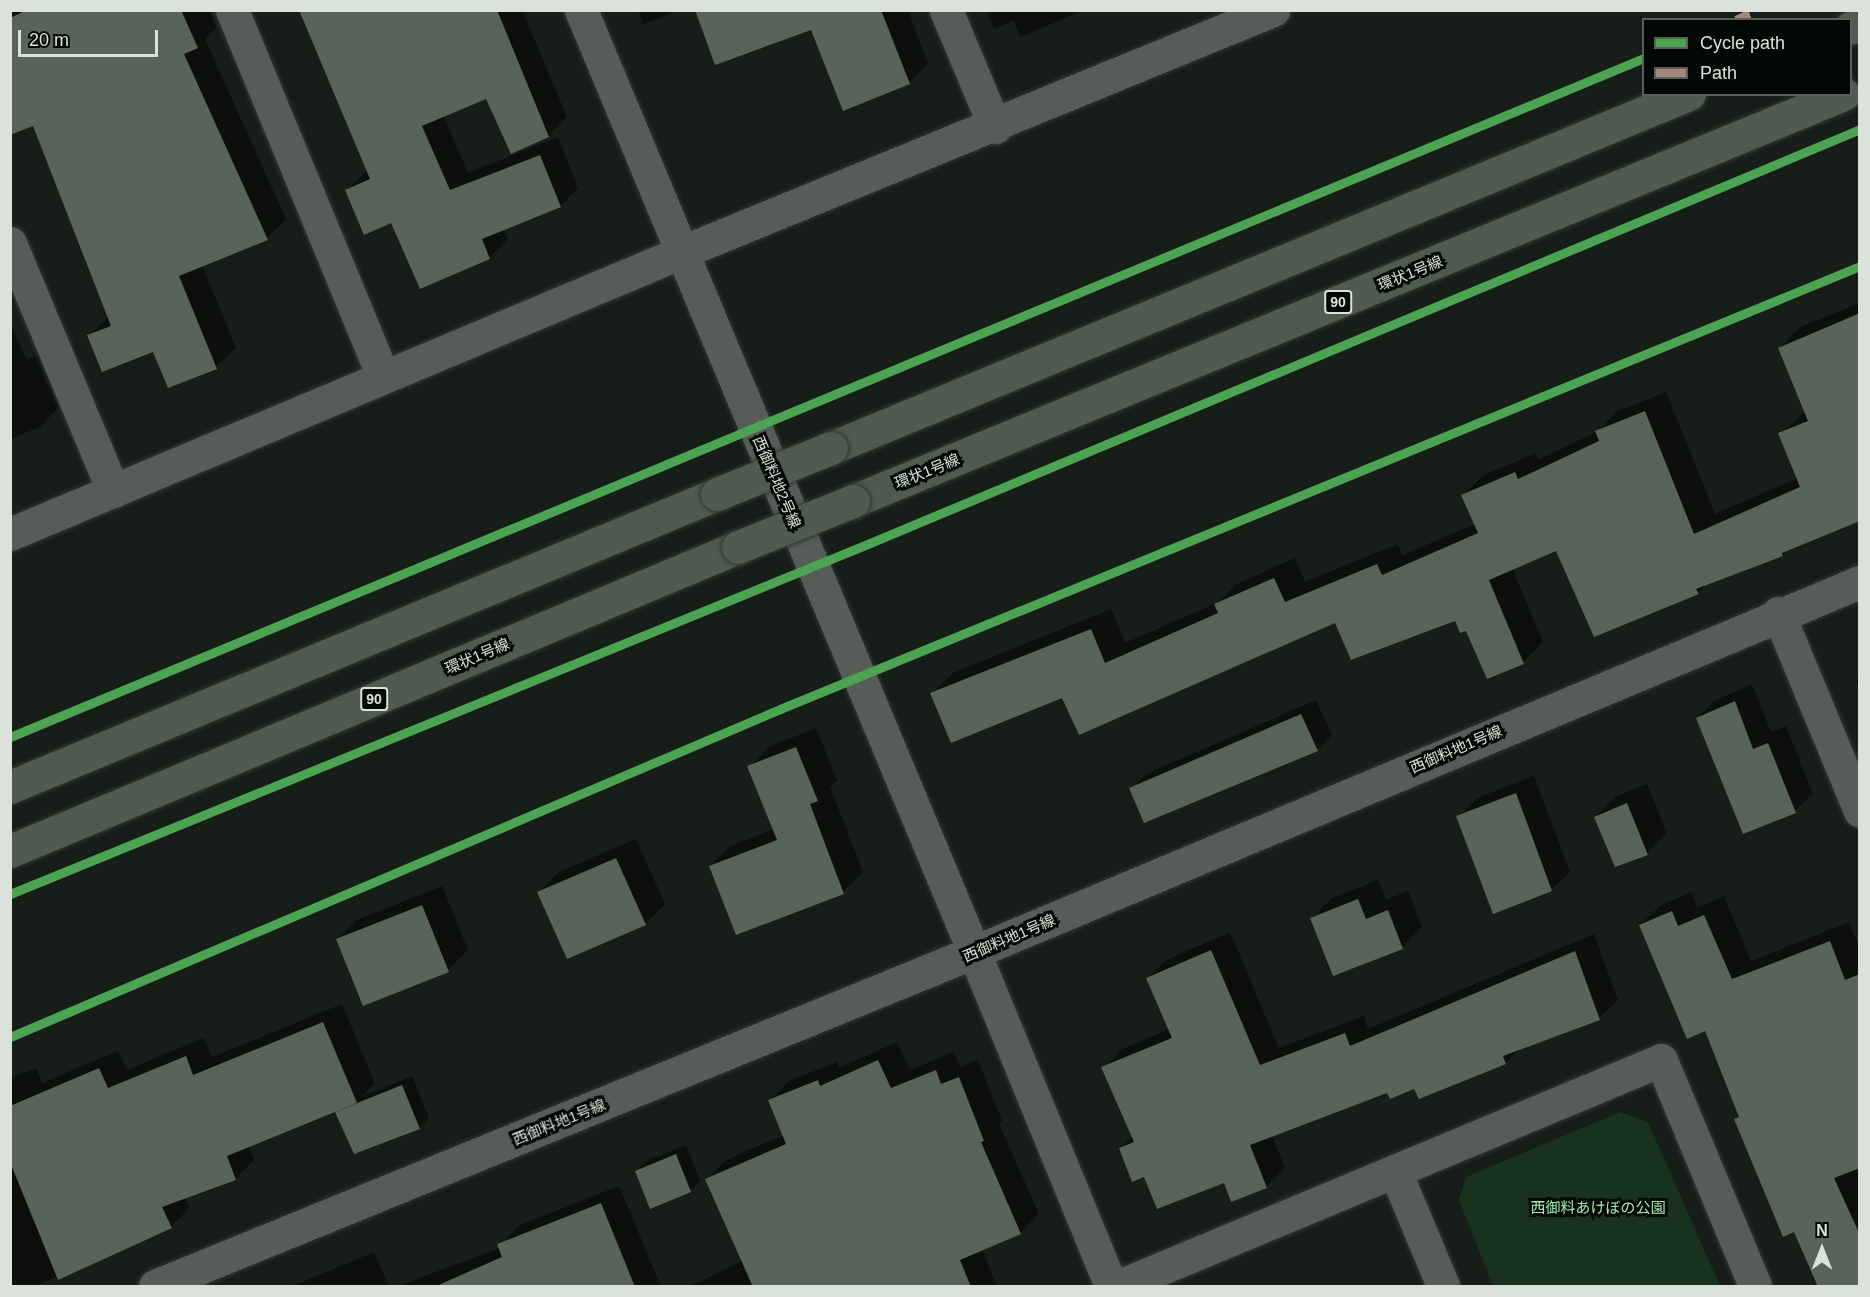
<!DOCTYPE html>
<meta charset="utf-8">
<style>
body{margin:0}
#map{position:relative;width:1870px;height:1297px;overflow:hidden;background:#171d18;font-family:Arial,"Noto Sans JP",sans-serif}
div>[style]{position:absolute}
.green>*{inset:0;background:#18331d}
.shadow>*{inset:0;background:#0007}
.building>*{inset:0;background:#58645a}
.roads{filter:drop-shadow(0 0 2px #323733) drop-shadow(0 0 2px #323733)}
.minor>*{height:33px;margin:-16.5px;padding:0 16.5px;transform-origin:16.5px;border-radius:16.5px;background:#585c58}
.tertiary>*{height:33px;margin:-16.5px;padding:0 16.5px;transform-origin:16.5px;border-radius:16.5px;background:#585c58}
.primary>*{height:33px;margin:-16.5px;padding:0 16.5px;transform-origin:16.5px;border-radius:16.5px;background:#4f5a52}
.bridges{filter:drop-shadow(0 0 2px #323733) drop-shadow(0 0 2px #323733)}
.primary-bridge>*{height:33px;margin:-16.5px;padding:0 16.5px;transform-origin:16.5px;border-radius:16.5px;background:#4f5a52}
.quiet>*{height:8px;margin-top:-4px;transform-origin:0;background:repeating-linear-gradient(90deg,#a5887d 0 15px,transparent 0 23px)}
.cycleway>*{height:9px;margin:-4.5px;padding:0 4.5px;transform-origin:4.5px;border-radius:4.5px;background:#4ca352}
span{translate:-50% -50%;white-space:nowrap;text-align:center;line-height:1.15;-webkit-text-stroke:6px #040805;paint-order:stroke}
.shield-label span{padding:2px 4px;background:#040805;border:2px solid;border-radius:4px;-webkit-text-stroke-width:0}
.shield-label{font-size:14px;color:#dae2db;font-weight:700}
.street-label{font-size:15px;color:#dae2db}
.park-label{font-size:15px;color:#a3ebae}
.frame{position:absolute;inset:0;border:12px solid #dae2db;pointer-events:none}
.legend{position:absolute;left:1642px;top:18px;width:210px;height:78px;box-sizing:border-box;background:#040805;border:2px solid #5a5f5b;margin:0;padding:8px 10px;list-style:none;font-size:18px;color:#dae2db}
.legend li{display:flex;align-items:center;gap:12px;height:30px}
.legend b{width:30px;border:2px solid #5a5f5b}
.north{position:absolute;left:1792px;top:1219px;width:60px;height:60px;-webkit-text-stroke:4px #040805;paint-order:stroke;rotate:0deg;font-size:16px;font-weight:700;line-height:24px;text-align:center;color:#dae2db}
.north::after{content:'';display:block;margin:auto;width:21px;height:27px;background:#dae2db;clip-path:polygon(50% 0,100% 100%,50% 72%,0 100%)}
.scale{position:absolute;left:18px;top:30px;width:140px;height:27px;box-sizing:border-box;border:3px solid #dae2db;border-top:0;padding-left:8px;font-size:18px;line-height:21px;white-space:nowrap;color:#dae2db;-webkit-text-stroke:4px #040805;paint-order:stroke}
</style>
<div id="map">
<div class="green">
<div style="clip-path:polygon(1620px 1112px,1648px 1122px,1720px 1286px,1493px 1286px,1459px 1200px,1466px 1177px)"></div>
</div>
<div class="shadow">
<div style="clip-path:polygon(10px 10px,209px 10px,217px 27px,205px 39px,286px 219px,267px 238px,202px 265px,236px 348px,216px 367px,89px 336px,109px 316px,34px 124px,10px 134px)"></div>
<div style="clip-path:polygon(301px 10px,522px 10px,567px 117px,548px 135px,512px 152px,487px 97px,443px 115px,468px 173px,558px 137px,578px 188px,560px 206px,503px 229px,508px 239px,489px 258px,392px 221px,347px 190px,368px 170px)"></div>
<div style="clip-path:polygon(638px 10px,681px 10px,643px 24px)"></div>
<div style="clip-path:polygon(697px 10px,908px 10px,928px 64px,909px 83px,812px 28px)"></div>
<div style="clip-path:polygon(987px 10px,1085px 10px,1020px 37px,1014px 21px,994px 29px)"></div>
<div style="clip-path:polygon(1860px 303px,1860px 519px,1789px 548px,1783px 555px,1708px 583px,1698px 593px,1557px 549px,1512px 568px,1543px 642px,1523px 662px,1455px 619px,1336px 621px,1063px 696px,932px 693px,953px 673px,1111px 609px,1125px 643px,1217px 603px,1237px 584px,1295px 558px,1305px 582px,1398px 544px,1402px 555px,1476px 524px,1463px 495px,1484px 475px,1536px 453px,1539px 459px,1597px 432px,1618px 411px,1666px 392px,1715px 514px,1798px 478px,1780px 434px,1806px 411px,1780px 348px,1800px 327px)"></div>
<div style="clip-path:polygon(10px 323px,27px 360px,38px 355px,59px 407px,40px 427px,10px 439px)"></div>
<div style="clip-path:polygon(1860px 676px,1860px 689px,1856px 680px)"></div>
<div style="clip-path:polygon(1752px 685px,1771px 732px,1786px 726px,1813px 794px,1795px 811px,1744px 832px,1697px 718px,1715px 700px)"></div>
<div style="clip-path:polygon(1316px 700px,1332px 735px,1317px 750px,1131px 789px,1146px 774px)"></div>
<div style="clip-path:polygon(816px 728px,837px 780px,830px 787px,863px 872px,843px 892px,710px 866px,730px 846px,774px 829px,749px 767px,769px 747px)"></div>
<div style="clip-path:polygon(1534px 776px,1570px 872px,1551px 890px,1494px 912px,1458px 817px,1477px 798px)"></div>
<div style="clip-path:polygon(1647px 784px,1667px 833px,1647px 853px,1595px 817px,1615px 797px)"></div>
<div style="clip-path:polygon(636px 839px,665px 904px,645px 924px,539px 892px,559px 872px)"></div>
<div style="clip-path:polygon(1378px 880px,1386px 900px,1408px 891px,1422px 927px,1402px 947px,1333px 974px,1312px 918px,1332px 898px)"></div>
<div style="clip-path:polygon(442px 886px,468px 950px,448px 970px,337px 940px,357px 920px)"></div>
<div style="clip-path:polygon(1691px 892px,1697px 908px,1724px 896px,1751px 961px,1849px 922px,1860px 949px,1860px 1286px,1795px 1230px,1736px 1120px,1740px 1115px,1706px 1029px,1640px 925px,1660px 906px)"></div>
<div style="clip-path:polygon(1230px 932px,1279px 1048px,1364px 1016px,1368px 1029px,1594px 934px,1618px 1000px,1599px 1018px,1520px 1048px,1506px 1063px,1420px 1097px,1415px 1087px,1388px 1091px,1272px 1135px,1285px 1168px,1266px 1187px,1145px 1175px,1120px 1148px,1133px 1136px,1103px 1068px,1122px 1049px,1170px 1029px,1148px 978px,1166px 960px)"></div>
<div style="clip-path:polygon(342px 1004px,375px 1083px,361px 1097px,412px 1076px,429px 1118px,419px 1128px,337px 1113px,342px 1108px,248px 1145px,254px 1160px,235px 1179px,185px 1197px,189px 1208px,171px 1227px,36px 1286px,10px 1286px,10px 1078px,36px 1068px,42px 1083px,118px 1051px,127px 1070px,204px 1038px,212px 1057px)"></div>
<div style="clip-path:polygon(897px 1042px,910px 1070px,954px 1052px,960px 1067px,978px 1060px,1002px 1121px,999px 1124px,1039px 1214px,1020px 1233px,982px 1249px,997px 1286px,690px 1286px,743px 1261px,707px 1179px,726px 1160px,784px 1135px,770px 1100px,789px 1081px,837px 1062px,839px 1068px)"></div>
<div style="clip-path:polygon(686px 1145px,700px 1181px,690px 1191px,651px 1207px,637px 1171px,646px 1161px)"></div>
<div style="clip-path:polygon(619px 1186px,661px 1286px,398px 1286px,500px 1248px,518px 1226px)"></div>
<div style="clip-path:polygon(374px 1252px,389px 1286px,293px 1286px)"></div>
</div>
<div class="building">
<div style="clip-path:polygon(27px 10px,181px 10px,198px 48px,184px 54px,268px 240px,179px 276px,217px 369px,168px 388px,153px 352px,102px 372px,87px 335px,111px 326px,33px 126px,10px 135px,10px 18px)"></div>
<div style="clip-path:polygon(299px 10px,497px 10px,549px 137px,511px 154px,486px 99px,422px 126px,450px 190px,540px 155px,561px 207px,482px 239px,490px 259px,420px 289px,391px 223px,364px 235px,345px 190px,370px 179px)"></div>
<div style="clip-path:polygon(695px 10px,881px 10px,910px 84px,843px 111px,811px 30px,715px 65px)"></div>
<div style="clip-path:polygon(1860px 313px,1860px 521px,1782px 553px,1783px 556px,1696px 589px,1699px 594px,1594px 637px,1556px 551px,1489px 580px,1524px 664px,1487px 679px,1466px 631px,1460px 633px,1455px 621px,1351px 660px,1335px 623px,1079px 735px,1062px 698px,951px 743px,930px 693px,1091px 629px,1105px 663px,1218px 613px,1214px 604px,1274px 578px,1285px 602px,1377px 564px,1382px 575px,1478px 533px,1461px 495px,1515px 472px,1518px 479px,1599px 441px,1595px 431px,1645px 411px,1694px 534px,1800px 487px,1778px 433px,1808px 421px,1778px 348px)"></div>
<div style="clip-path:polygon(1735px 701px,1753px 749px,1768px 743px,1796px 813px,1743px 834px,1696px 718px)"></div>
<div style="clip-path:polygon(1301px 714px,1318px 751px,1144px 823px,1129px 788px)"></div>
<div style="clip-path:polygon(796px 747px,818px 801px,810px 804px,844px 894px,736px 935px,709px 866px,777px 840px,747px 766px)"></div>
<div style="clip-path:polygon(1516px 793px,1552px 891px,1493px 914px,1456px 816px)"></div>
<div style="clip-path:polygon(1627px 803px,1648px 855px,1615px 867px,1594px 817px)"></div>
<div style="clip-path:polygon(616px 858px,646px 925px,567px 959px,537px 892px)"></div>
<div style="clip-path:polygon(1358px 899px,1366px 919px,1388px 910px,1403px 949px,1333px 976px,1310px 918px)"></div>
<div style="clip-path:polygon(422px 905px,449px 972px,363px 1006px,336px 939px)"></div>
<div style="clip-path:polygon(1672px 911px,1678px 926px,1704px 915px,1732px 979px,1830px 941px,1845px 980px,1860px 974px,1860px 1168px,1834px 1178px,1860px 1235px,1860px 1287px,1818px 1287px,1794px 1232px,1783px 1237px,1734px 1119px,1739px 1117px,1705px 1031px,1687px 1039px,1639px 925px)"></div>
<div style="clip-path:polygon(1211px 950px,1260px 1065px,1345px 1033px,1350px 1046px,1575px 951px,1600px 1020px,1503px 1056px,1506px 1064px,1419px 1099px,1414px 1089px,1390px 1099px,1387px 1093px,1250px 1145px,1267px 1188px,1231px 1202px,1224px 1183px,1157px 1209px,1144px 1177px,1132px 1182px,1119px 1148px,1134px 1142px,1101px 1067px,1172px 1038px,1146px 978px)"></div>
<div style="clip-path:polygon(323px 1022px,357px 1103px,227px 1156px,236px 1180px,162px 1207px,172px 1228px,58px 1280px,10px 1162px,10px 1106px,99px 1068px,108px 1088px,186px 1056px,193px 1075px)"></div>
<div style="clip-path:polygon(878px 1060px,891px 1088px,936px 1070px,941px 1084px,959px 1077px,984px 1141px,981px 1142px,1021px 1234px,960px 1260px,971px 1287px,753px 1287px,705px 1179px,786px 1144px,768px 1100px,818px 1080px,820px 1086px)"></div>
<div style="clip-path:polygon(402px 1085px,420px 1129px,354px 1154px,335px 1112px)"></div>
<div style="clip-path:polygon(676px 1154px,691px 1192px,650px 1209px,635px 1171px)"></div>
<div style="clip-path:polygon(601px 1203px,635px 1287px,434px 1287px,502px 1257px,497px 1244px)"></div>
</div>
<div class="roads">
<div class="minor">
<div style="left:232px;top:10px;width:396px;rotate:67.6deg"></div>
<div style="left:946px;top:10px;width:127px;rotate:67.3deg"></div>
<div style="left:10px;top:243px;width:269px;rotate:67.4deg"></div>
<div style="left:10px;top:534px;width:729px;rotate:-22.77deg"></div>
<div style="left:682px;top:252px;width:639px;rotate:-22.27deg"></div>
<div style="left:1778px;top:613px;width:214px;rotate:67.5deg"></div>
<div style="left:974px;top:952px;width:361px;rotate:67.7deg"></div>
<div style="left:1395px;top:1171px;width:125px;rotate:67.3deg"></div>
<div style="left:1119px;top:1286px;width:587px;rotate:-22.63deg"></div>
<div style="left:1661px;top:1060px;width:245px;rotate:67.4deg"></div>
</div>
<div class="tertiary">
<div style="left:581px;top:10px;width:1021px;rotate:67.35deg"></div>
<div style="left:155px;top:1286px;width:884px;rotate:-22.19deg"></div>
<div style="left:974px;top:952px;width:960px;rotate:-22.67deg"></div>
</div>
<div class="primary">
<div style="left:831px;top:448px;width:928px;rotate:-22.42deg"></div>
<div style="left:853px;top:501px;width:1071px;rotate:-22.33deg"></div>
<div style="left:10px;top:787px;width:765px;rotate:-22.51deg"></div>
<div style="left:10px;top:851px;width:789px;rotate:-22.66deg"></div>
</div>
</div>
<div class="bridges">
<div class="primary-bridge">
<div style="left:1850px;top:28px;width:10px;rotate:-17deg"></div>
<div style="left:717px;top:494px;width:123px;rotate:-22deg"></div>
<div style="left:738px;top:547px;width:124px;rotate:-21.8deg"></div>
</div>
</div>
<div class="quiet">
<div style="left:1736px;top:20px;width:23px;rotate:-25deg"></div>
</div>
<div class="cycleway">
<div style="left:10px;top:737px;width:1769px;rotate:-22.57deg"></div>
<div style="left:10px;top:894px;width:929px;rotate:-22.2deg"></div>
<div style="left:870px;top:543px;width:1073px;rotate:-22.69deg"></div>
<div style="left:10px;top:1037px;width:837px;rotate:-23.07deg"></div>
<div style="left:780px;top:709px;width:1167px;rotate:-22.3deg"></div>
</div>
<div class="shield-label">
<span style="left:1338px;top:302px">90</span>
<span style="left:374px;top:699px">90</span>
</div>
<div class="street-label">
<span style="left:1410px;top:273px;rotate:-22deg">環状1号線</span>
<span style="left:927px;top:471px;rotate:-22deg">環状1号線</span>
<span style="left:777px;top:482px;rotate:67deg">西御料地2号線</span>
<span style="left:477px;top:656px;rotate:-23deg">環状1号線</span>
<span style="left:1456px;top:749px;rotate:-23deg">西御料地1号線</span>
<span style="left:1009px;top:938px;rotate:-23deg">西御料地1号線</span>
<span style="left:559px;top:1122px;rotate:-22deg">西御料地1号線</span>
</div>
<div class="park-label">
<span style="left:1598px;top:1208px">西御料あけぼの公園</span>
</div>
<div class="frame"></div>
<ul class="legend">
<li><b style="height:8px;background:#4ca352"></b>Cycle path</li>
<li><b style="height:8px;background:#a5887d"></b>Path</li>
</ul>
<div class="north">N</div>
<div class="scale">20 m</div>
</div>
